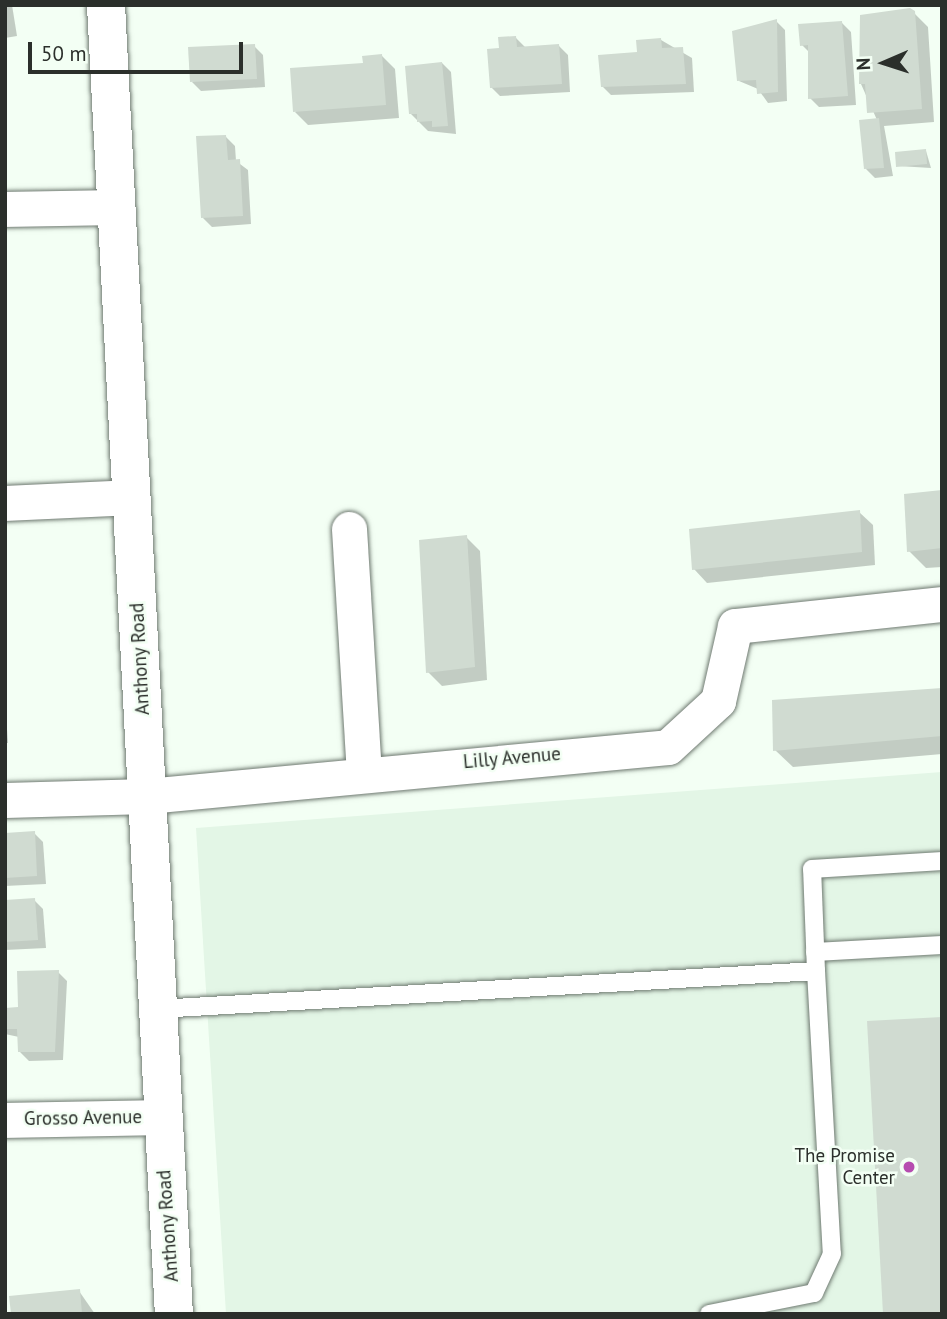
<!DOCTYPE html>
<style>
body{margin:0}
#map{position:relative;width:947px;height:1319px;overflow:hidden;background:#f3fff4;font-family:"PT Sans",sans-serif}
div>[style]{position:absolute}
.built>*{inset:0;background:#e3f6e6}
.shadow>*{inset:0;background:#0003}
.building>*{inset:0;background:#d0dbd1}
.roads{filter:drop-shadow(0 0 2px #6f7a71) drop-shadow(0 0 2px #6f7a71)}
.service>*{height:18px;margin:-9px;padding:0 9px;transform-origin:9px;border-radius:9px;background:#fff}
.minor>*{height:35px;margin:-17.5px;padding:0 17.5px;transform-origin:17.5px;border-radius:17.5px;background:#fff}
.tertiary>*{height:38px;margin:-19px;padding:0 19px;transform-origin:19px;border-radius:19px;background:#fff}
.dots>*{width:19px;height:19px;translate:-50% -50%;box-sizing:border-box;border:4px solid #f3fff4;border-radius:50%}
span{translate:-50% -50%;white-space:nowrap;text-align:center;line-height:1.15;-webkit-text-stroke:5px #f3fff4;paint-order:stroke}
.street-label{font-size:19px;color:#2b2f2b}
.poi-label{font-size:19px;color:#2b2f2b}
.right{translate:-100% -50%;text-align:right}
.frame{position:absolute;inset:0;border:7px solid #2b2f2b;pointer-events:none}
.north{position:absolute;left:849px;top:28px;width:70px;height:70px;-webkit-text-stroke:5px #f3fff4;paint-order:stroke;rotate:267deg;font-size:19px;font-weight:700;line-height:28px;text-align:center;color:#2b2f2b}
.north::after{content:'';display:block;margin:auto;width:24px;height:32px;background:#2b2f2b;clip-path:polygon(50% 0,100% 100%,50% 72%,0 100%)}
.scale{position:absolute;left:28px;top:42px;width:215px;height:32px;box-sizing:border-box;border:4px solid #2b2f2b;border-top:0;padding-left:9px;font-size:21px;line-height:24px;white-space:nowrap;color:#2b2f2b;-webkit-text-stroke:5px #f3fff4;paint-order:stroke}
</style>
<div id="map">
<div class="built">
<div style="clip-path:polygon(942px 772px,942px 1314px,226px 1314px,196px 828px)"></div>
</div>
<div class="shadow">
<div style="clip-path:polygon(5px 5px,12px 5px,17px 36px,5px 38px)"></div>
<div style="clip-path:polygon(914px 13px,928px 27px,934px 122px,884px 126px,893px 176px,875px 178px,866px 169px,877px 120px,861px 84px)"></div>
<div style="clip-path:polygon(776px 21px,785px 30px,787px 101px,768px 103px,758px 89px,739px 81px)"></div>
<div style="clip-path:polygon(842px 23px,851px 32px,856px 105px,819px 107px,810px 98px,810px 53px,802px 45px)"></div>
<div style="clip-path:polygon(516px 38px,526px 48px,559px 46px,568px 55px,570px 92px,500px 96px,491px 87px)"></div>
<div style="clip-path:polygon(661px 40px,692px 58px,694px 92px,611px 95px,602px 86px)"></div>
<div style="clip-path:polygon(254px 46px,263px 55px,265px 87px,201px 91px,192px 82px)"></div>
<div style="clip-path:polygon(382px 56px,395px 69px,399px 118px,308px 125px,295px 112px)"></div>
<div style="clip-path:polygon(442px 63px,451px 72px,456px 134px,428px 131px,411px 114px)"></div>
<div style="clip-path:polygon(226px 137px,235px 146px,236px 161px,248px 170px,251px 224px,212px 227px,203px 218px)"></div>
<div style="clip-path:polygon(926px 151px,931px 168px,898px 166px)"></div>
<div style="clip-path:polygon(942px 492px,942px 567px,926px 568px,909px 551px)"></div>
<div style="clip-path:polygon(859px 512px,873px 525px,875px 565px,707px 583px,694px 569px)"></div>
<div style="clip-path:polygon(466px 537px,480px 551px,487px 680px,442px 686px,428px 672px)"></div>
<div style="clip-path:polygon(942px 690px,942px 754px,793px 767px,775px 750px)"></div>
<div style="clip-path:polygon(5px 700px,8px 743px,5px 743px)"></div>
<div style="clip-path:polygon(34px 833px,43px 842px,46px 884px,5px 886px,5px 835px)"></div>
<div style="clip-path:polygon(34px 900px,43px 909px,46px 948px,5px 950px,5px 901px)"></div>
<div style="clip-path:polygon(58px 972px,67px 981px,63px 1060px,29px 1061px,20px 1052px,19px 1037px,5px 1034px,5px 1010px,20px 1009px)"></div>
<div style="clip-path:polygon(79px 1291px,95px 1314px,13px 1314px)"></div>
</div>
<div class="building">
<div style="clip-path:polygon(910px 8px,915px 11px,922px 109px,867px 113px,865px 84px,859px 84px,860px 15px)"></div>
<div style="clip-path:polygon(777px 19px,778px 92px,757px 94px,756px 80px,737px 81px,732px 31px)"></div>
<div style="clip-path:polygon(842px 21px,848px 96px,808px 99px,808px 45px,800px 46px,798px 24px)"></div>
<div style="clip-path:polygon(516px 36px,517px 47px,559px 44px,562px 84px,490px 88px,487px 49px,499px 48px,498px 37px)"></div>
<div style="clip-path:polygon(661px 38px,662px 48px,683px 47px,686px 84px,601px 87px,598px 55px,637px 52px,636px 40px)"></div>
<div style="clip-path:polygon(255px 44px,257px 79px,190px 82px,188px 47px)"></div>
<div style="clip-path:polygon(382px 54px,386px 105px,293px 112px,290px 68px,363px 63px,362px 56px)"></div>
<div style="clip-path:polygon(442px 62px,448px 126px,432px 127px,432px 121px,417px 122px,417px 114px,409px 114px,405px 66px)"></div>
<div style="clip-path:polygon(879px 118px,884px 168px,864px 169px,859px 120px)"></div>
<div style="clip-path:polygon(226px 135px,228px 160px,240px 159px,243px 216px,201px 218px,196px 136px)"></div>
<div style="clip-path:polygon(926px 149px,927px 164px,896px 167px,895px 152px)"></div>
<div style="clip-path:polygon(942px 490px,942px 548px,907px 552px,904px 494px)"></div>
<div style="clip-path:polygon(860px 510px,862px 552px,692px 570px,689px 529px)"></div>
<div style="clip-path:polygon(467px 535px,475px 667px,426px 673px,419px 540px)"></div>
<div style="clip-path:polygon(942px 688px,942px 736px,773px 751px,772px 700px)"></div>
<div style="clip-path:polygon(35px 831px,37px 876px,5px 878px,5px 833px)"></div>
<div style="clip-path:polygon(35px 898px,38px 940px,5px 942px,5px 900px)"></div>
<div style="clip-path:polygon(59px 970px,55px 1052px,18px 1052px,17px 1029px,5px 1029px,5px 1008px,18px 1007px,17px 971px)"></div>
<div style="clip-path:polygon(942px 1017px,942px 1314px,883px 1314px,867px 1021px)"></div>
<div style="clip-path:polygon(80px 1289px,82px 1314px,11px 1314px,9px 1296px)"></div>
</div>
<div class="roads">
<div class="service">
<div style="left:815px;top:952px;width:127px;rotate:-3.2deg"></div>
<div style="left:816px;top:971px;width:102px;rotate:-92.2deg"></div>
<div style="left:812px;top:869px;width:130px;rotate:-3.5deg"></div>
<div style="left:157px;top:1009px;width:660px;rotate:-3.3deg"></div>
<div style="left:816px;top:971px;width:283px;rotate:86.8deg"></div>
<div style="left:832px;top:1254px;width:43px;rotate:114.8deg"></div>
<div style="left:814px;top:1293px;width:107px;rotate:168.7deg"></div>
</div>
<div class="minor">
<div style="left:5px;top:209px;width:110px;rotate:-1deg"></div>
<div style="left:5px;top:503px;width:127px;rotate:-2.7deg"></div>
<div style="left:349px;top:529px;width:244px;rotate:86.5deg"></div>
<div style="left:5px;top:800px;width:142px;rotate:-1.6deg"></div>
<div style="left:147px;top:796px;width:523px;rotate:-5.37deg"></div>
<div style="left:668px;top:747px;width:68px;rotate:-42.6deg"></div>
<div style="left:718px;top:701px;width:77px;rotate:-77.2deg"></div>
<div style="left:735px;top:626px;width:208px;rotate:-6.1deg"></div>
<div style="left:5px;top:1120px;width:156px;rotate:-1.1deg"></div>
</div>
<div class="tertiary">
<div style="left:106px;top:5px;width:1311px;rotate:87.03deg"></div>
</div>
</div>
<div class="dots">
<div style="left:909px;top:1167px;background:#b64db0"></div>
</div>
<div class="street-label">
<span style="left:140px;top:659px;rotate:-93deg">Anthony Road</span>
<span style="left:512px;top:758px;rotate:-5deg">Lilly Avenue</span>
<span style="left:83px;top:1118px;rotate:-1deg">Grosso Avenue</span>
<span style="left:168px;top:1226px;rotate:-94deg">Anthony Road</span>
</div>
<div class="poi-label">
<span class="right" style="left:895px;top:1167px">The Promise<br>Center</span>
</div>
<div class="frame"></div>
<div class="north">N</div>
<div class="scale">50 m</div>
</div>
